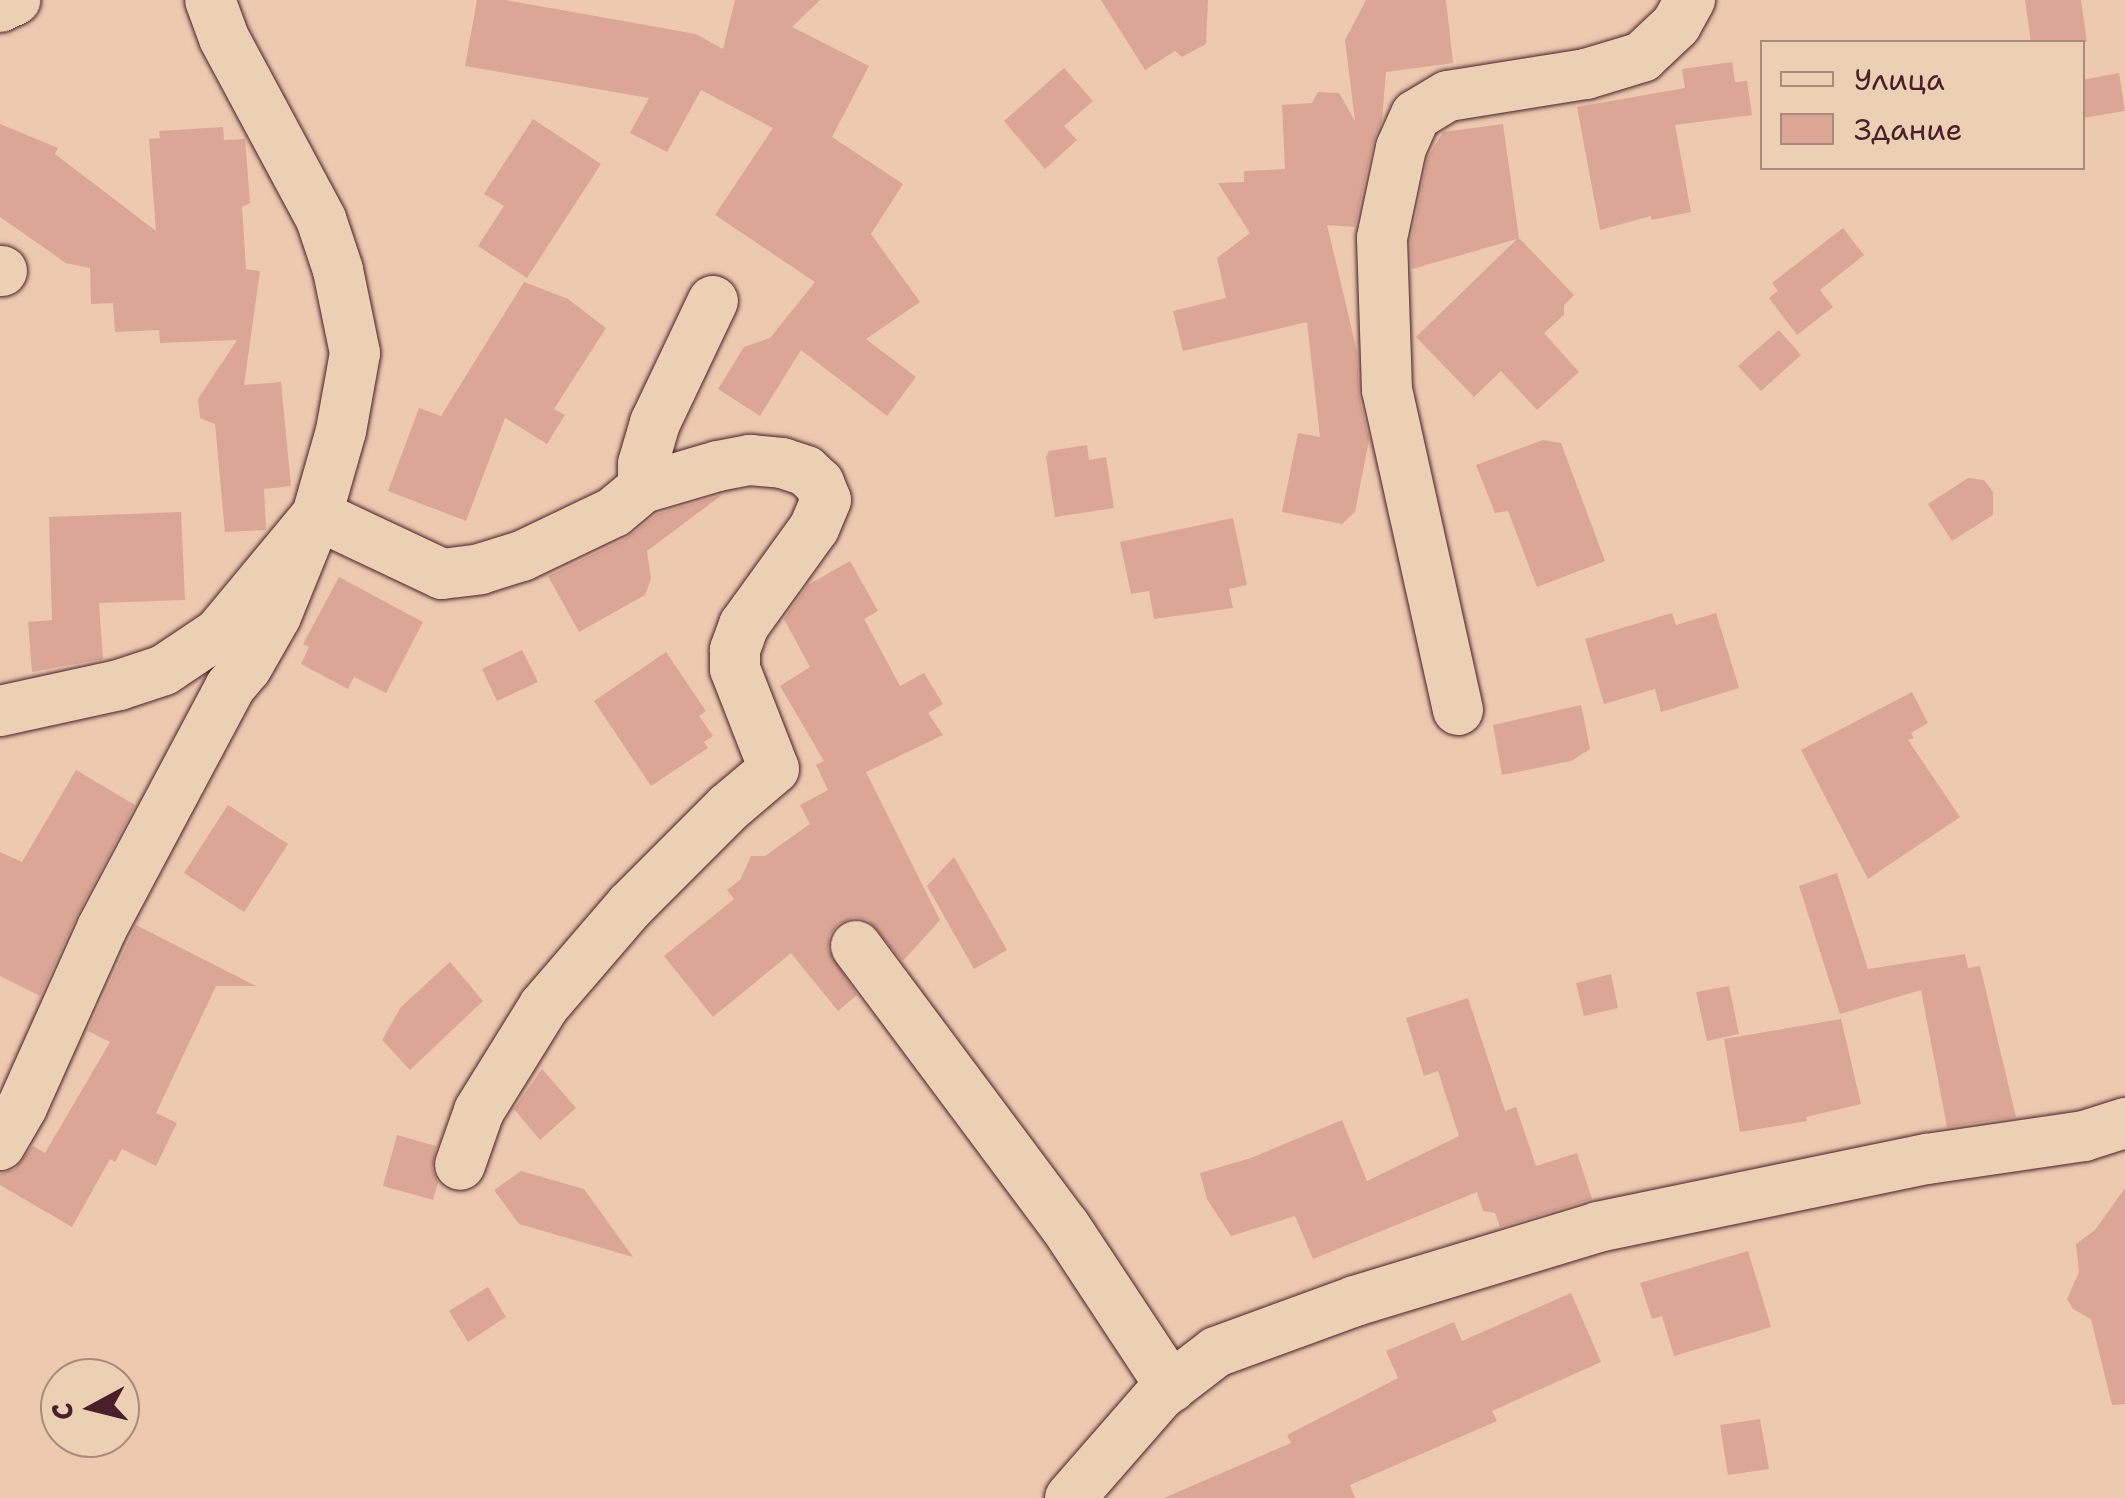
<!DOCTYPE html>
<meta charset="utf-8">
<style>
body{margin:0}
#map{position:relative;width:2125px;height:1498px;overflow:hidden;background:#edc9af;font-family:"Shantell Sans",sans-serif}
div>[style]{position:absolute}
.building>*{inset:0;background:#dca697}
.roads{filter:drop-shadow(0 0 2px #4a1f2b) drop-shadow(0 0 2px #4a1f2b)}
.minor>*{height:50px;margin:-25px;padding:0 25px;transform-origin:25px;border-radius:25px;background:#ecd0b3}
span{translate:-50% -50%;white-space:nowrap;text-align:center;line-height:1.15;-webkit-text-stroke:9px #ecd0b3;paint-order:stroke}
.legend{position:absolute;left:1760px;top:40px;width:325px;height:130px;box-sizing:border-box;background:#ecd0b3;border:2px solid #ab897d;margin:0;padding:12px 18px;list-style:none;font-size:30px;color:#4a1f2b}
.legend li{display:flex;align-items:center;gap:20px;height:50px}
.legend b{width:50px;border:2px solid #ab897d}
.north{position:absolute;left:40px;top:1358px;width:100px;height:100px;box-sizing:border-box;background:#ecd0b3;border:2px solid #ab897d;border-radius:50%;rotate:263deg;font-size:28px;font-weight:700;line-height:40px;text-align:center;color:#4a1f2b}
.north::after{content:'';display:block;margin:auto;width:35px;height:45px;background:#4a1f2b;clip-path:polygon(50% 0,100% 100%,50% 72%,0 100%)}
</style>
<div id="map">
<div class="building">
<div style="clip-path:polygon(477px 0,505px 0,696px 34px,723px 49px,735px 0,820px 0,792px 27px,869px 66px,832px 137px,903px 184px,871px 234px,920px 302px,866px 339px,916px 377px,887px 416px,801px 350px,760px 416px,718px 389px,744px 347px,770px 338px,815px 282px,715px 215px,773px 128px,701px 90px,667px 152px,630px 133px,649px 98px,465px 66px)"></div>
<div style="clip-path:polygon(1101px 0,1208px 0,1206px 44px,1182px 57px,1175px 51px,1145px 70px)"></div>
<div style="clip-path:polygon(1366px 0,1446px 0,1453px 63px,1386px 72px,1382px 120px,1373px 142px,1355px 227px,1327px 225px,1357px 351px,1359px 396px,1369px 440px,1355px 512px,1342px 524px,1282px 512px,1298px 433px,1320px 437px,1307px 322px,1183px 351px,1173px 311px,1226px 298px,1217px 258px,1250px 233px,1218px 183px,1244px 182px,1244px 171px,1285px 169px,1282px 105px,1312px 103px,1318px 92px,1339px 93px,1355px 121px,1345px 40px)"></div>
<div style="clip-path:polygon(2025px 0,2081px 0,2087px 42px,2031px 42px)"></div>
<div style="clip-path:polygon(1732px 62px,1735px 82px,1747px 81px,1752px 115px,1675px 125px,1691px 212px,1651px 220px,1651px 216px,1600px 230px,1577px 107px,1685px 88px,1682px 69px)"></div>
<div style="clip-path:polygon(1064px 68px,1093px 101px,1064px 126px,1077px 140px,1045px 169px,1004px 121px)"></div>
<div style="clip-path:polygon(2119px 73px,2125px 111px,2082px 118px,2082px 80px)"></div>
<div style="clip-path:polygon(533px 119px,601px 164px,527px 278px,478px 246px,504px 206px,484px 194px)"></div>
<div style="clip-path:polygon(0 124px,58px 148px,55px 154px,156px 231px,149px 139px,160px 138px,159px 131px,223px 127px,224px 140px,245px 139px,250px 203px,242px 207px,246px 269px,260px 271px,244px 385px,281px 382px,291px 486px,264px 489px,266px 530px,225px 532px,215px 424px,200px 418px,198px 399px,237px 340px,160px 343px,159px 330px,115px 332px,113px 303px,91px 304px,90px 268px,66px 263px,0 217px)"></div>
<div style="clip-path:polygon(1503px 124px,1519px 238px,1574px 295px,1564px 305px,1564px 315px,1544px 333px,1579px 372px,1537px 410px,1501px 371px,1474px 397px,1416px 337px,1517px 239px,1412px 269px,1411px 241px,1428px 157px,1443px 132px)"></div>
<div style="clip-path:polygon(1843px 228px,1864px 255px,1820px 290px,1833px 307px,1797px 335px,1769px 298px,1778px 291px,1772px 283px)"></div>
<div style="clip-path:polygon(524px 282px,568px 299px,606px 328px,554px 409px,565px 415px,547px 444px,505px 418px,466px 521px,388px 491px,419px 408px,441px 416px)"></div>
<div style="clip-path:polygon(1779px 330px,1801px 355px,1761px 391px,1738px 366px)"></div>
<div style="clip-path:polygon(1543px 440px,1561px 443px,1605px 561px,1537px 587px,1508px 511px,1495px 513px,1476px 465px)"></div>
<div style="clip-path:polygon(1087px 445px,1089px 460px,1106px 457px,1114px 508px,1055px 517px,1046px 457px,1049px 451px)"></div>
<div style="clip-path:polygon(1968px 478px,1984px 480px,1993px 492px,1993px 515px,1952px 541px,1928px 504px)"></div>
<div style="clip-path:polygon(722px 495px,647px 551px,651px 579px,645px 595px,579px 632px,548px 576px,627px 538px,657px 514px)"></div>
<div style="clip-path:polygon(181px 512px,185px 600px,99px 603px,103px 659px,32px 672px,28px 622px,52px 620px,49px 517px)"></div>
<div style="clip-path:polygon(1233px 518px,1247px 585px,1229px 589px,1233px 608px,1154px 619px,1149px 591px,1131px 594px,1120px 542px)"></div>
<div style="clip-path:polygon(850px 561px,878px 611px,864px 619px,900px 686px,924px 673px,943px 704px,928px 713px,943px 735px,866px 772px,940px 920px,903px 961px,868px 920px,854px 917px,838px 924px,829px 936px,828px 950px,857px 995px,838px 1011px,791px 953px,713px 1017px,664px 956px,734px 899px,727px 890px,740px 880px,751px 856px,765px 856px,810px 824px,800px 805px,828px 790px,816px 765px,824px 761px,780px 686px,810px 667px,784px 619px,808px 585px)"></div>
<div style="clip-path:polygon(339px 577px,423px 622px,386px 693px,354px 677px,348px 689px,301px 664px,309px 647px,303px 644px)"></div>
<div style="clip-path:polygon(1672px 613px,1676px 625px,1716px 613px,1739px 688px,1661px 712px,1655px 689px,1604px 704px,1585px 639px)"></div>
<div style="clip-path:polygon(522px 650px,538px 682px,497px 701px,482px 669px)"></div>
<div style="clip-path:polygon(666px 652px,706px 711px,699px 716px,713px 736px,704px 742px,708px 748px,651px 786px,594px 701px)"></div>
<div style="clip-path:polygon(1912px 692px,1928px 723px,1911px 733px,1914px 738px,1908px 740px,1960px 817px,1868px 879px,1801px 750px)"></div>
<div style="clip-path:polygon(1581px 705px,1590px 749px,1571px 761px,1502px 775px,1493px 725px)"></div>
<div style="clip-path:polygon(76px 770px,135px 805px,77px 915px,40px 996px,0 976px,0 852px,22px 862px)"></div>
<div style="clip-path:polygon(228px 805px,288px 844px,244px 912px,184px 873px)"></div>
<div style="clip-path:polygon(954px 857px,1007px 950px,974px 969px,927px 886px)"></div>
<div style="clip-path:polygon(1837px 873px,1868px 969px,1965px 954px,1968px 968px,1980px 966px,2016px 1117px,1947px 1127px,1921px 990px,1840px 1014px,1799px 886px)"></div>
<div style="clip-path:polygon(136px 925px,256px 986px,216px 986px,156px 1113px,177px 1123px,156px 1166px,122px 1149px,115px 1162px,110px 1159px,72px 1227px,0 1185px,0 1174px,15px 1169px,33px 1146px,45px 1153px,110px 1042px,88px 1031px)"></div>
<div style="clip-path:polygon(450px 962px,483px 1001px,410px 1070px,382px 1040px,401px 1007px)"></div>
<div style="clip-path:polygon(1611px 974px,1618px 1008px,1584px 1016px,1576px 983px)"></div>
<div style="clip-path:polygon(1729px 986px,1739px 1034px,1707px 1041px,1696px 992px)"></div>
<div style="clip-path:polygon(1468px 998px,1505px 1111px,1516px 1107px,1536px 1166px,1577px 1153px,1592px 1199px,1500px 1227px,1495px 1213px,1483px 1211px,1477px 1192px,1313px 1259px,1295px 1216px,1231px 1236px,1207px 1199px,1200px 1173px,1251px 1158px,1342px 1120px,1367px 1181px,1459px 1136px,1438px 1071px,1424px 1076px,1406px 1018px)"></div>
<div style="clip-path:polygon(1841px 1019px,1861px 1104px,1806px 1117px,1807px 1121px,1740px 1132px,1724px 1039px)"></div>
<div style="clip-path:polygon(542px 1069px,576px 1108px,540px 1140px,514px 1109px)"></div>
<div style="clip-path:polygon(397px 1135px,436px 1146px,432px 1169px,438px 1183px,433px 1200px,383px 1186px)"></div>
<div style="clip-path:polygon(521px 1171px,584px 1189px,633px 1257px,519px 1224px,494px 1190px)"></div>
<div style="clip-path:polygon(2125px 1188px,2125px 1404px,2112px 1405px,2091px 1319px,2073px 1309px,2067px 1299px,2079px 1272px,2076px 1244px,2095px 1230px)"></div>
<div style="clip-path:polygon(1748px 1251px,1771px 1327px,1674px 1356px,1662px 1316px,1652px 1319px,1640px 1283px)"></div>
<div style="clip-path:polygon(488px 1287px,506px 1317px,468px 1342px,449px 1311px)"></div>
<div style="clip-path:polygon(1571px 1293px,1601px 1362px,1492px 1411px,1497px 1421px,1350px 1485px,1355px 1498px,1164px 1498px,1291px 1443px,1287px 1435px,1398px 1378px,1386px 1351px,1454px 1322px,1462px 1341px)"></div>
<div style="clip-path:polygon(1760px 1419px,1769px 1469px,1728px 1475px,1720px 1425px)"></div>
</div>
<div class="roads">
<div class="minor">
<div style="left:0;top:7px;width:17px;rotate:-25deg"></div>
<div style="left:0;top:271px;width:2px"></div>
<div style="left:643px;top:488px;width:24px;rotate:-90deg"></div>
<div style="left:643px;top:464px;width:43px;rotate:-73.7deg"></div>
<div style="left:655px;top:423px;width:135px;rotate:-64.6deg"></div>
<div style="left:1458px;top:710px;width:328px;rotate:-102.5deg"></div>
<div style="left:1387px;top:390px;width:152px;rotate:-91.9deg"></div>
<div style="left:1382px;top:238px;width:92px;rotate:-78.1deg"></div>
<div style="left:1401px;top:148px;width:36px;rotate:-66deg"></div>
<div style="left:1416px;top:115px;width:37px;rotate:-31deg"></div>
<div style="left:1448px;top:96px;width:140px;rotate:-9.1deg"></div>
<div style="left:1586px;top:74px;width:59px;rotate:-16.9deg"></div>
<div style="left:1642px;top:57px;width:47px;rotate:-43.3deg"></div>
<div style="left:1676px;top:25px;width:29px;rotate:-61deg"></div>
<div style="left:0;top:711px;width:122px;rotate:-12.3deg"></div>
<div style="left:119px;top:685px;width:47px;rotate:-18.4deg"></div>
<div style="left:164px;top:670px;width:66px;rotate:-33.9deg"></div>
<div style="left:219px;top:633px;width:153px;rotate:-50.3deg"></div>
<div style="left:317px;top:515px;width:138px;rotate:25.3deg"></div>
<div style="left:442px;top:574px;width:38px;rotate:-7deg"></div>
<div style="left:480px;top:569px;width:44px;rotate:-17.2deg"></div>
<div style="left:522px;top:556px;width:102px;rotate:-25.6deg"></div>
<div style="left:614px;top:512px;width:38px;rotate:-40deg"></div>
<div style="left:643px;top:488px;width:78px;rotate:-16.3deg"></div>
<div style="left:718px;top:466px;width:33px;rotate:-11deg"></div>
<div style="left:750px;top:460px;width:32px;rotate:5deg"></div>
<div style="left:782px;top:463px;width:25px;rotate:18deg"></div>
<div style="left:806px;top:471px;width:18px;rotate:43deg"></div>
<div style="left:819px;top:483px;width:18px;rotate:68deg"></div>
<div style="left:826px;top:500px;width:30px;rotate:113deg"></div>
<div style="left:814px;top:528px;width:120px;rotate:125.8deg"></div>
<div style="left:744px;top:625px;width:27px;rotate:110deg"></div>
<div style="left:735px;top:650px;width:19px;rotate:90deg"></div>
<div style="left:735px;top:669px;width:107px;rotate:68.7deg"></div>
<div style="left:774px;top:769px;width:59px;rotate:139.8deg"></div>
<div style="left:729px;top:807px;width:140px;rotate:135deg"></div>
<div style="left:630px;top:906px;width:132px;rotate:130.7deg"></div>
<div style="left:544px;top:1006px;width:123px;rotate:121.8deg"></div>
<div style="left:479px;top:1111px;width:57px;rotate:109.4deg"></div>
<div style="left:856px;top:946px;width:349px;rotate:53.3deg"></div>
<div style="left:1065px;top:1226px;width:193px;rotate:56.6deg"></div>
<div style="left:0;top:1145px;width:44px;rotate:-59.9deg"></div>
<div style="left:22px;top:1107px;width:196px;rotate:-65.9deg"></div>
<div style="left:102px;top:928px;width:273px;rotate:-62deg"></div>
<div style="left:230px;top:687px;width:26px;rotate:-50deg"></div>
<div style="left:247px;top:667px;width:59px;rotate:-60.4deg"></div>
<div style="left:276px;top:616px;width:109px;rotate:-67.9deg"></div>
<div style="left:317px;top:515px;width:87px;rotate:-74.1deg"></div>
<div style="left:341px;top:431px;width:79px;rotate:-79.8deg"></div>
<div style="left:355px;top:353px;width:85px;rotate:-101.6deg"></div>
<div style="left:338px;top:270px;width:54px;rotate:-108.4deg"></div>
<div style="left:321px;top:219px;width:205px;rotate:-118.2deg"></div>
<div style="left:224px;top:38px;width:40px;rotate:-110.2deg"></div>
<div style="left:1070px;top:1498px;width:137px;rotate:-48.9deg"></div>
<div style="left:1160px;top:1395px;width:71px;rotate:-37.5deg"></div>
<div style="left:1216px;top:1352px;width:148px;rotate:-20.1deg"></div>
<div style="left:1355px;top:1301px;width:254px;rotate:-16.9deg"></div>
<div style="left:1598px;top:1227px;width:336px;rotate:-11.7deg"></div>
<div style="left:1927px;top:1159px;width:159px;rotate:-8.3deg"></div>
<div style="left:2084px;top:1136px;width:43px;rotate:-17.6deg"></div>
</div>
</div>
<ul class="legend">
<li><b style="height:12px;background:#ecd0b3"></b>Улица</li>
<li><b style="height:28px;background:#dca697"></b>Здание</li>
</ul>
<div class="north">С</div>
</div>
